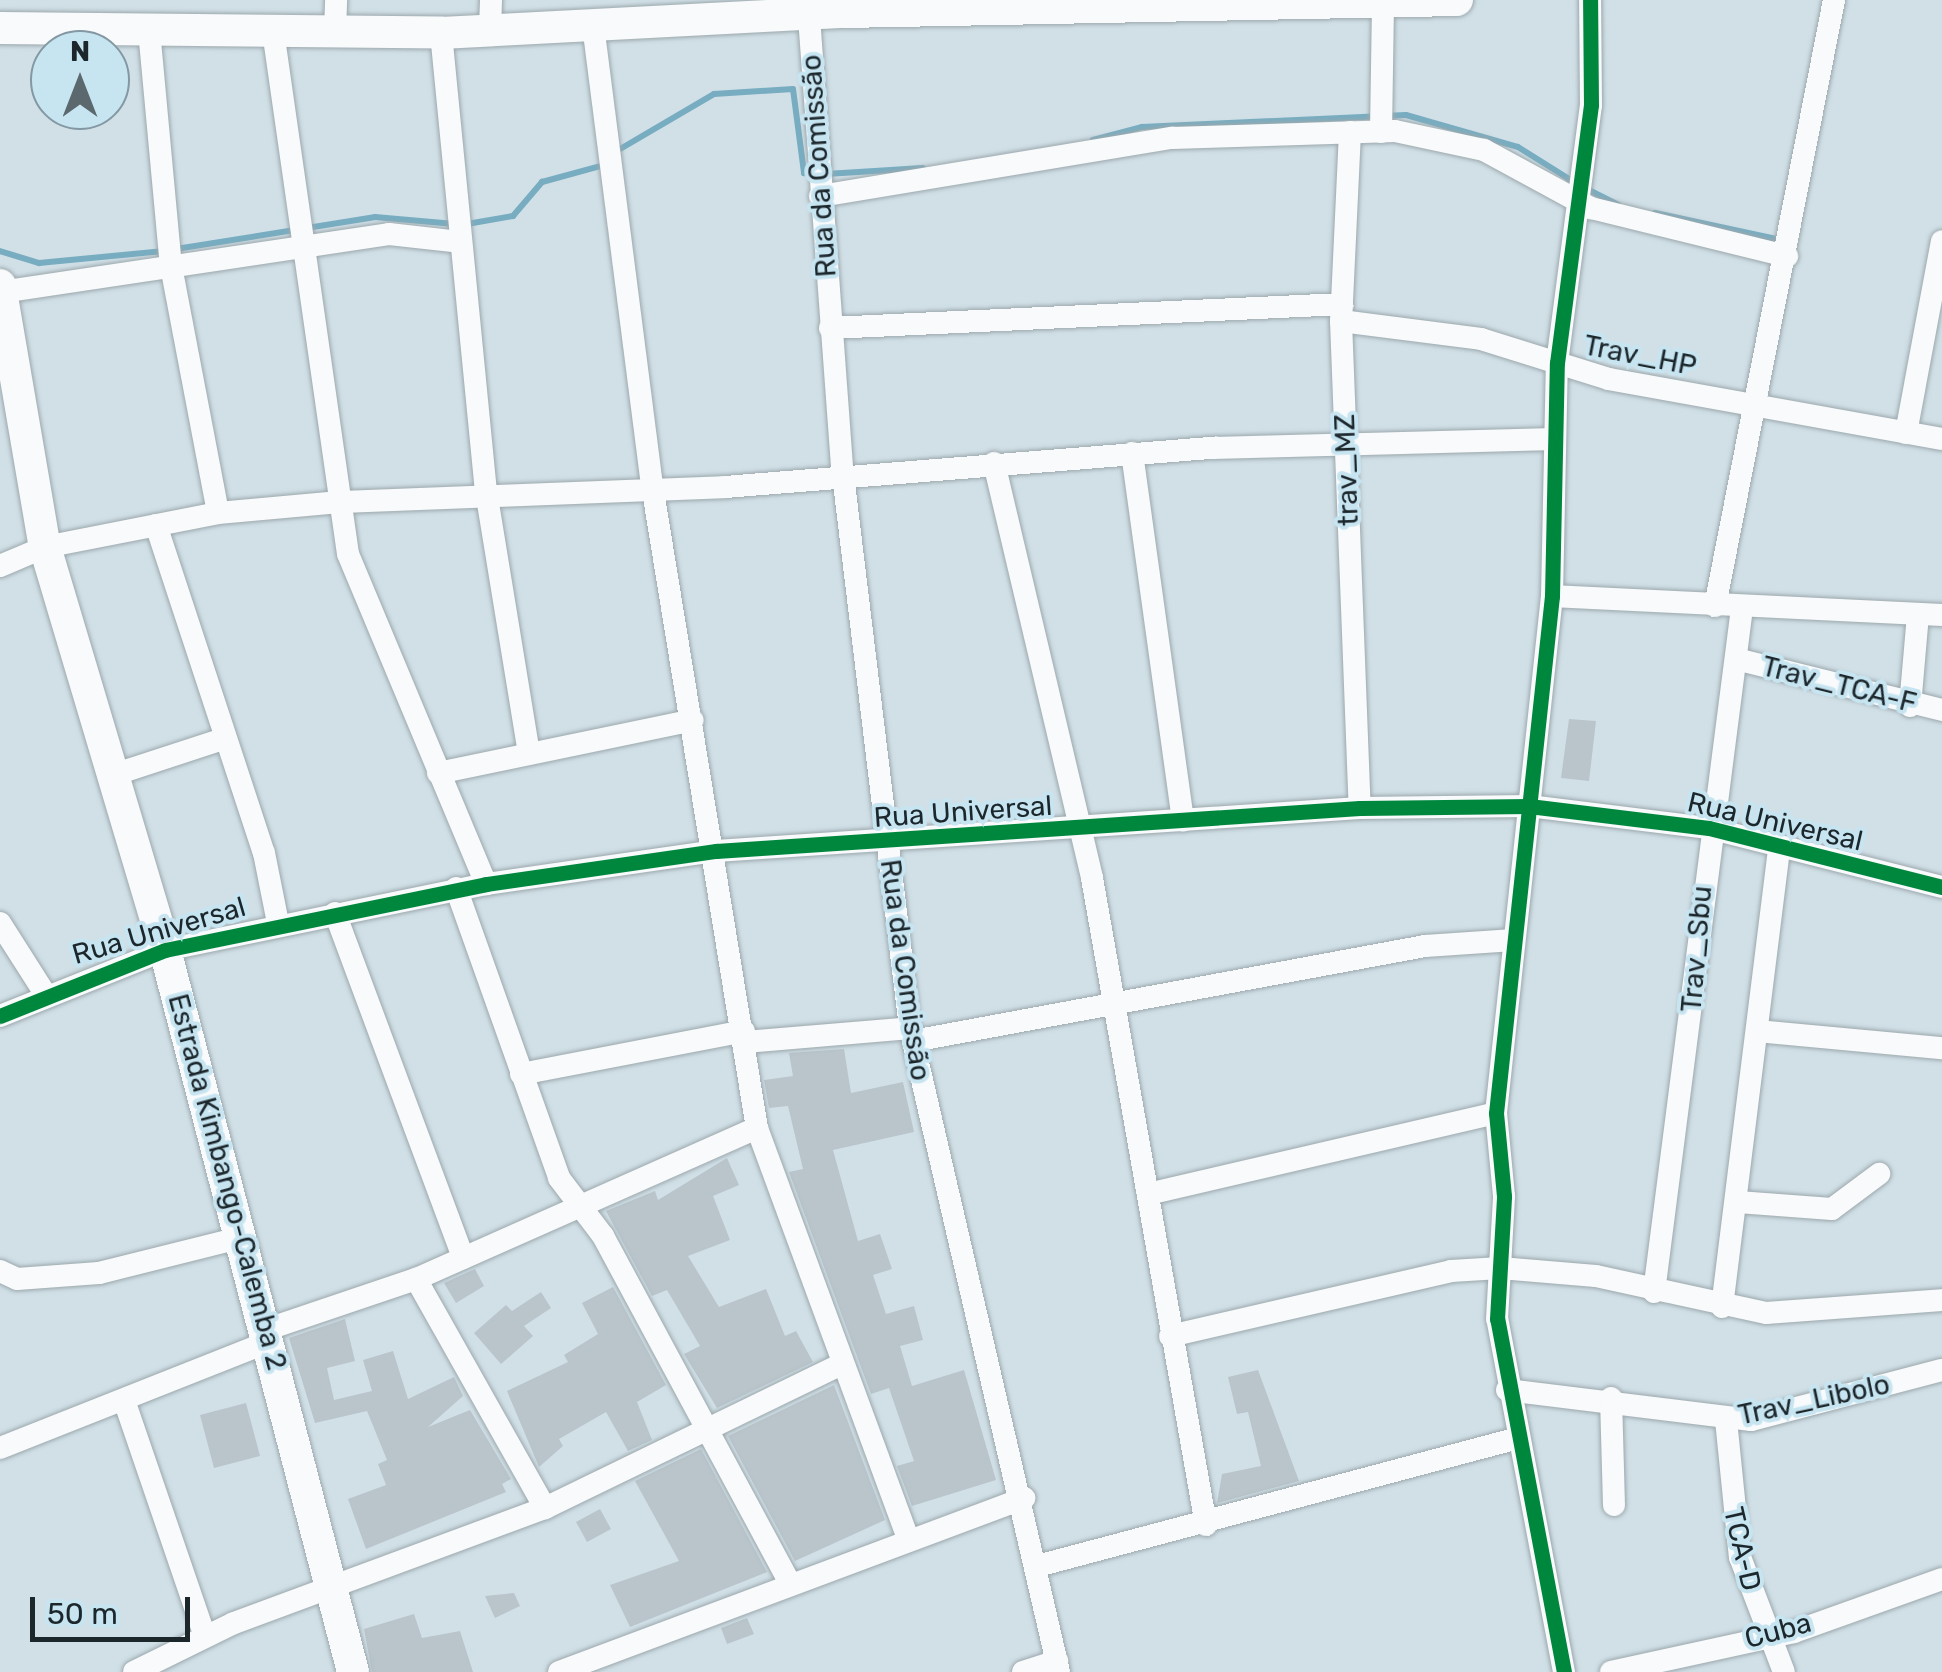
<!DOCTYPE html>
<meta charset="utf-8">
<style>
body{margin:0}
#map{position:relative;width:1942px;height:1672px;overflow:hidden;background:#d1e0e7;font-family:Rubik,sans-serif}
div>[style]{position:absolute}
.stream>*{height:6px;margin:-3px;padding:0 3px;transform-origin:3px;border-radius:3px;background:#78adc1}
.building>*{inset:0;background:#b9c5cb}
.roads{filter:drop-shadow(0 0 2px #9ca8ad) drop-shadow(0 0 2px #9ca8ad)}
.street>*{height:22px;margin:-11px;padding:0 11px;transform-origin:11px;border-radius:11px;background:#f8fafb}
.secondary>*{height:32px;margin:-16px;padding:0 16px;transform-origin:16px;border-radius:16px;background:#f8fafb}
.cycleway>*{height:15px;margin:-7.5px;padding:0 7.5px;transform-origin:7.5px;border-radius:7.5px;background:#00873e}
span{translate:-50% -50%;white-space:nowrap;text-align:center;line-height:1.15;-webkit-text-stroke:8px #c7e4f1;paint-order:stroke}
.street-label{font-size:28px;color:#1c272c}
.north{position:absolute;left:30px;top:30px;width:100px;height:100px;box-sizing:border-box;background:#c7e4f1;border:2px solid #8398a2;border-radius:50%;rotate:0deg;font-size:28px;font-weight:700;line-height:40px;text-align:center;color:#1c272c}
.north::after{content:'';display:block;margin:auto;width:35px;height:45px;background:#5b686d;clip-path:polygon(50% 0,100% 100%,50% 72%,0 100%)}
.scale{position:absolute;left:30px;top:1597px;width:160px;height:45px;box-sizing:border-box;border:5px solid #1c272c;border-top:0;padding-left:12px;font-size:30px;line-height:35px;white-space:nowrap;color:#1c272c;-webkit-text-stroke:8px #c7e4f1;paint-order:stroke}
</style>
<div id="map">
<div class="stream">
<div style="left:1093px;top:140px;width:51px;rotate:-14.9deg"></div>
<div style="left:1142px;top:127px;width:264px;rotate:-2.6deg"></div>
<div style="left:1406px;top:115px;width:116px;rotate:15.9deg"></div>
<div style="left:1518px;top:147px;width:66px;rotate:32deg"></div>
<div style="left:615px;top:152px;width:115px;rotate:-30.4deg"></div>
<div style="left:714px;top:94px;width:79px;rotate:-3.6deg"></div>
<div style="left:793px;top:89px;width:85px;rotate:82.5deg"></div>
<div style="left:804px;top:173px;width:10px;rotate:6deg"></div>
<div style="left:826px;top:174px;width:97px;rotate:-3.5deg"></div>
<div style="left:1585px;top:188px;width:37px;rotate:27deg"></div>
<div style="left:1655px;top:213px;width:124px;rotate:12.1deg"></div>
<div style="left:467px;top:224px;width:47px;rotate:-9.9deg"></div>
<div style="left:513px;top:216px;width:45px;rotate:-49.5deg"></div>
<div style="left:542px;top:182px;width:64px;rotate:-15.3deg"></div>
<div style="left:176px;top:249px;width:202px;rotate:-9.1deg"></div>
<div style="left:375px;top:217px;width:80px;rotate:5deg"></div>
<div style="left:0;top:251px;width:41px;rotate:17.1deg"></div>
<div style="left:39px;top:263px;width:126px;rotate:-5.5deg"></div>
</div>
<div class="building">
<div style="clip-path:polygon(1569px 719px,1596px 721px,1589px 781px,1561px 778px)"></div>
<div style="clip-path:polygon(844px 1049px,851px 1093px,903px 1082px,914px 1132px,833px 1150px,858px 1241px,880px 1234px,892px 1269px,873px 1275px,886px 1314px,914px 1306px,923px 1340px,900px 1346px,912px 1386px,964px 1370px,996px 1480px,912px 1506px,897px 1466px,914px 1461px,889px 1388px,871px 1394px,789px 1172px,803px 1169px,788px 1106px,769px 1108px,764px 1080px,793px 1076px,789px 1053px)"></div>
<div style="clip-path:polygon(727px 1158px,739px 1185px,713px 1196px,730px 1240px,688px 1256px,719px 1307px,766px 1289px,785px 1336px,796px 1331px,813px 1362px,717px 1408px,684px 1354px,700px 1346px,667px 1290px,652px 1296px,606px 1211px,655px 1191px,658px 1200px)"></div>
<div style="clip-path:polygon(475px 1269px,484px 1286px,456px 1303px,444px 1283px)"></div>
<div style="clip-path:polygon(613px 1287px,666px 1385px,637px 1402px,652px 1440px,628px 1451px,606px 1412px,559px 1439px,563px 1446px,539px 1467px,507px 1391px,568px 1362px,564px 1355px,598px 1334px,582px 1303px)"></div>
<div style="clip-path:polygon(541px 1292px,551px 1308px,524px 1326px,533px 1336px,501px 1364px,474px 1333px,506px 1305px,512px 1311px)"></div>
<div style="clip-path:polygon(345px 1319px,355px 1361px,327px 1368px,334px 1400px,372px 1391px,363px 1360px,393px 1351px,408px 1399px,454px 1377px,463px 1396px,428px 1427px,470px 1410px,511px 1479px,502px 1484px,506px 1492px,366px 1549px,348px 1499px,386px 1485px,378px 1464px,387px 1460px,367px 1411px,315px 1423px,289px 1338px)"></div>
<div style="clip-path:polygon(1258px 1370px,1299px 1481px,1217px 1503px,1222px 1474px,1261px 1466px,1248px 1412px,1237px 1414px,1228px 1377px)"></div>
<div style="clip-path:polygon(834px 1385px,885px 1520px,795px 1561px,728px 1436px)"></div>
<div style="clip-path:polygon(246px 1403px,260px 1456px,214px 1468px,200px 1415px)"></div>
<div style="clip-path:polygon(701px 1449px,767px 1572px,630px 1627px,610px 1585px,679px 1561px,635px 1481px)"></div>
<div style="clip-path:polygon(600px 1509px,611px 1529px,587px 1542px,576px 1522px)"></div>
<div style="clip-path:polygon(514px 1593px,520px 1606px,495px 1618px,485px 1596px)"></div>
<div style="clip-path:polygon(414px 1614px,422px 1638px,460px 1631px,473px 1672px,372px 1672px,364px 1629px)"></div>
<div style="clip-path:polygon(747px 1618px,754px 1634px,727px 1644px,721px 1628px)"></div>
</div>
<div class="roads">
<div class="street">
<div style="left:809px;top:17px;width:459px;rotate:85.8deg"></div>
<div style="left:843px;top:475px;width:557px;rotate:83.09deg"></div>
<div style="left:910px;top:1028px;width:661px;rotate:76.97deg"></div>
<div style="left:593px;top:25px;width:464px;rotate:82.7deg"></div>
<div style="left:652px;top:485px;width:652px;rotate:80.73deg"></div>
<div style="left:757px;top:1128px;width:438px;rotate:69.8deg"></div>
<div style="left:490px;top:29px;width:29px;rotate:-88deg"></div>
<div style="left:149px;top:30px;width:237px;rotate:84.7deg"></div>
<div style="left:171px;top:266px;width:251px;rotate:79.2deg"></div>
<div style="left:273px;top:31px;width:528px;rotate:81.84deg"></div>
<div style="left:348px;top:554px;width:358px;rotate:67.3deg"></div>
<div style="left:335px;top:32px;width:32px;rotate:-88deg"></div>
<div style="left:441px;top:33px;width:460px;rotate:84.4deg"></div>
<div style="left:486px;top:491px;width:266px;rotate:80.7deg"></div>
<div style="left:1350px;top:132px;width:189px;rotate:92.7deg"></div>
<div style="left:1341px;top:321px;width:487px;rotate:87.8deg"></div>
<div style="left:1381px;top:132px;width:128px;rotate:-89.1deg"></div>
<div style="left:820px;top:196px;width:357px;rotate:-9.4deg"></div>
<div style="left:1172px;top:138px;width:223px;rotate:-1.8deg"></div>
<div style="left:1395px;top:131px;width:91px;rotate:12.1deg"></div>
<div style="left:1484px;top:150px;width:122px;rotate:28.5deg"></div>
<div style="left:1591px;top:208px;width:202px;rotate:13.8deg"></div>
<div style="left:1px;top:292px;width:392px;rotate:-8.5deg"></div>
<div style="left:389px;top:234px;width:71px;rotate:6.4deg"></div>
<div style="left:1341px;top:321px;width:141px;rotate:7.3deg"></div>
<div style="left:1481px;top:339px;width:134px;rotate:17.4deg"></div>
<div style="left:1609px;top:379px;width:338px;rotate:10.2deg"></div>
<div style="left:830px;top:328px;width:513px;rotate:-2.68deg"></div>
<div style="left:1906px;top:433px;width:195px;rotate:-79.4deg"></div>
<div style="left:1132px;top:453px;width:371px;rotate:82.1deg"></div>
<div style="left:994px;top:463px;width:426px;rotate:76.7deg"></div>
<div style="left:1092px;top:878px;width:657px;rotate:80.01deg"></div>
<div style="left:156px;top:525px;width:345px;rotate:71.8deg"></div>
<div style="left:264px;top:853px;width:71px;rotate:78.7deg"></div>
<div style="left:0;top:566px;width:49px;rotate:-22.9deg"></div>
<div style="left:45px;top:547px;width:176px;rotate:-11.1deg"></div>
<div style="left:218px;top:513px;width:122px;rotate:-5.2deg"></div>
<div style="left:340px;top:502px;width:385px;rotate:-2.2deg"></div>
<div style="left:725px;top:487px;width:491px;rotate:-4.6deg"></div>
<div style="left:1214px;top:448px;width:339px;rotate:-1.5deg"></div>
<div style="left:1552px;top:596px;width:390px;rotate:2.8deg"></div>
<div style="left:1715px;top:606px;width:618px;rotate:-78.89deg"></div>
<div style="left:1736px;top:659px;width:212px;rotate:13.9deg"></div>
<div style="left:1910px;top:706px;width:91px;rotate:-85deg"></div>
<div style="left:438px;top:773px;width:260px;rotate:-11.7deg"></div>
<div style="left:116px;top:774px;width:113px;rotate:-18.1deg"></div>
<div style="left:456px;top:888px;width:308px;rotate:70.4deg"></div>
<div style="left:559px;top:1178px;width:73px;rotate:52.8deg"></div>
<div style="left:603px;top:1236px;width:396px;rotate:61.7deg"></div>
<div style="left:335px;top:913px;width:368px;rotate:69.6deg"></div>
<div style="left:0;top:923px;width:82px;rotate:57.5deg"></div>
<div style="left:0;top:1016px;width:178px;rotate:-21.8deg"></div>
<div style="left:165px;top:950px;width:328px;rotate:-11.6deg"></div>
<div style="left:486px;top:884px;width:232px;rotate:-8.2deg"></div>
<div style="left:716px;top:851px;width:645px;rotate:-3.82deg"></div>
<div style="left:1360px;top:808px;width:169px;rotate:-0.7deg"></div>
<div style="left:1529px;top:806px;width:181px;rotate:7deg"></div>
<div style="left:1709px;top:828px;width:240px;rotate:14.2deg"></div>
<div style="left:1757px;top:1031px;width:186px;rotate:5.3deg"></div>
<div style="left:913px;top:1041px;width:521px;rotate:-10.51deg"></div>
<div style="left:1425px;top:946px;width:89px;rotate:-3.9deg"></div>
<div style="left:745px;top:1042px;width:166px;rotate:-4.8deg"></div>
<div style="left:521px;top:1074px;width:227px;rotate:-10.9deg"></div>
<div style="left:1148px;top:1194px;width:357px;rotate:-13.1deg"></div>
<div style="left:1738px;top:1202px;width:94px;rotate:4.3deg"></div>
<div style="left:1832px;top:1209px;width:59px;rotate:-36.7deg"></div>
<div style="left:0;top:1271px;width:19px;rotate:25deg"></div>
<div style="left:17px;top:1279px;width:82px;rotate:-4.2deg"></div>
<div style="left:99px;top:1273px;width:148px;rotate:-14deg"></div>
<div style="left:416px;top:1279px;width:263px;rotate:60.6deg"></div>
<div style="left:1654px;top:1292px;width:690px;rotate:-82.67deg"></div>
<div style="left:1722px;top:1307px;width:464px;rotate:-82.9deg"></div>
<div style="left:268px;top:1329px;width:156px;rotate:-18.7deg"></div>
<div style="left:416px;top:1279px;width:373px;rotate:-23.9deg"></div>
<div style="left:1170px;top:1336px;width:288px;rotate:-13deg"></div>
<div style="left:1451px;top:1271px;width:49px;rotate:-3.5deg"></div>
<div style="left:1500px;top:1268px;width:96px;rotate:4.8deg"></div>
<div style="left:1596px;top:1276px;width:174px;rotate:12.3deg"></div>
<div style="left:1766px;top:1313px;width:176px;rotate:-4.2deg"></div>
<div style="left:1507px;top:1390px;width:246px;rotate:7deg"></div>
<div style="left:1751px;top:1420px;width:197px;rotate:-14.7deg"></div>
<div style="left:1611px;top:1398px;width:107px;rotate:88.4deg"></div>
<div style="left:124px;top:1400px;width:250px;rotate:71.1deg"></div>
<div style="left:1726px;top:1420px;width:138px;rotate:84.2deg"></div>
<div style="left:1740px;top:1557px;width:123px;rotate:69.1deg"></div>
<div style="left:0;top:1448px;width:290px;rotate:-21.6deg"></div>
<div style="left:1041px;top:1565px;width:491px;rotate:-14.9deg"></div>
<div style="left:134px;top:1672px;width:111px;rotate:-26.1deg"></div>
<div style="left:234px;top:1623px;width:332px;rotate:-20.3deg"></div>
<div style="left:545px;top:1508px;width:330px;rotate:-25.9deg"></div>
<div style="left:559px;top:1672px;width:497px;rotate:-20.5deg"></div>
<div style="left:1023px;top:1672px;width:36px;rotate:-18deg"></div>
<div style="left:1564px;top:1672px;width:359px;rotate:-100.7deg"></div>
<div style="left:1497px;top:1319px;width:123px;rotate:-86.7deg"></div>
<div style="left:1504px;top:1196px;width:83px;rotate:-95.5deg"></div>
<div style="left:1496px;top:1113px;width:520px;rotate:-83.82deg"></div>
<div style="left:1552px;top:596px;width:233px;rotate:-88.8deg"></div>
<div style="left:1557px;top:363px;width:260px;rotate:-82.5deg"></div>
<div style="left:1591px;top:105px;width:105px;rotate:-90.5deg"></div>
<div style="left:1611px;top:1672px;width:187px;rotate:-12.3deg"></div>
<div style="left:1794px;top:1632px;width:157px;rotate:-19.7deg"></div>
</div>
<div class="secondary">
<div style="left:0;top:28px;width:441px;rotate:0.6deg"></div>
<div style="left:441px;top:33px;width:404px;rotate:-3deg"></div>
<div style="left:844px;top:12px;width:613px;rotate:-1.12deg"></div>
<div style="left:0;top:285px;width:266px;rotate:80.3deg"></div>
<div style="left:45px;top:547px;width:420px;rotate:73.4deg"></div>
<div style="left:165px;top:950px;width:746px;rotate:75.4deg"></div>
</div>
</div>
<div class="cycleway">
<div style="left:0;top:1016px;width:178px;rotate:-21.8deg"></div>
<div style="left:165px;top:950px;width:328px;rotate:-11.6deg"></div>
<div style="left:486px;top:884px;width:232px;rotate:-8.2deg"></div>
<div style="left:716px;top:851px;width:645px;rotate:-3.82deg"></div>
<div style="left:1360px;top:808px;width:169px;rotate:-0.7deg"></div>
<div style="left:1529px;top:806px;width:181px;rotate:7deg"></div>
<div style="left:1709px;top:828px;width:240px;rotate:14.2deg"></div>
<div style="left:1564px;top:1672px;width:359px;rotate:-100.7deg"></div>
<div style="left:1497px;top:1319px;width:123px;rotate:-86.7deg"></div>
<div style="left:1504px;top:1196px;width:83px;rotate:-95.5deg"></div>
<div style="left:1496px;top:1113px;width:520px;rotate:-83.82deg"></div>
<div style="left:1552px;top:596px;width:233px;rotate:-88.8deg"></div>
<div style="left:1557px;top:363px;width:260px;rotate:-82.5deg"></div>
<div style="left:1591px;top:105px;width:105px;rotate:-90.5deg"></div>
</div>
<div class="street-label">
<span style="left:819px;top:166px;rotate:-94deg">Rua da Comissão</span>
<span style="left:1640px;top:356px;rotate:11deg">Trav_HP</span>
<span style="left:1347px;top:470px;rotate:-92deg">trav_MZ</span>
<span style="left:1839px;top:685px;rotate:14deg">Trav_TCA-F</span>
<span style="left:963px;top:812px;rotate:-4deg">Rua Universal</span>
<span style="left:1775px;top:822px;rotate:13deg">Rua Universal</span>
<span style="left:159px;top:931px;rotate:-16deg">Rua Universal</span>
<span style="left:1697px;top:949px;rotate:-85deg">Trav_Sbu</span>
<span style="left:905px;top:970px;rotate:82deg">Rua da Comissão</span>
<span style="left:227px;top:1182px;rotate:75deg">Estrada Kimbango-Calemba 2</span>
<span style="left:1814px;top:1400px;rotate:-12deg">Trav_Libolo</span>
<span style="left:1742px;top:1549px;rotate:77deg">TCA-D</span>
<span style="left:1778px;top:1631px;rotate:-15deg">Cuba</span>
</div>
<div class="north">N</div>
<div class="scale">50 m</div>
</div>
